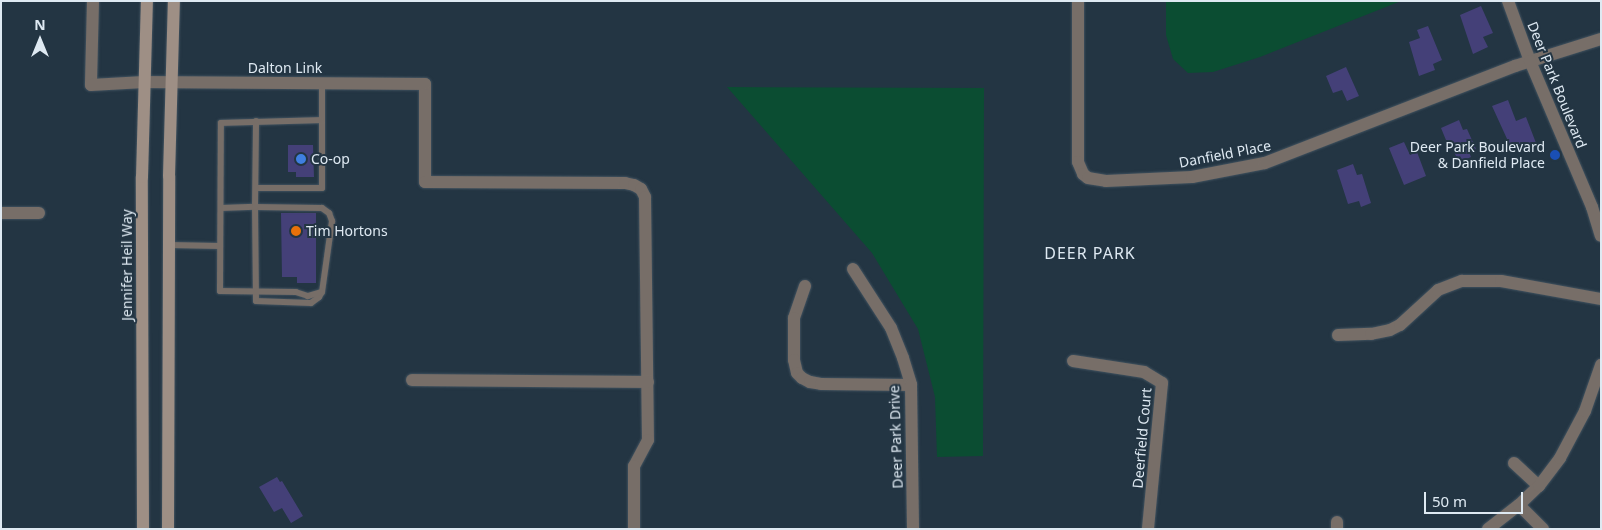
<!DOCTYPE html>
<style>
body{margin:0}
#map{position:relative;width:1602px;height:530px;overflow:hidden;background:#233543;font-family:"Noto Sans",sans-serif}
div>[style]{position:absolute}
.green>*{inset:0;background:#0b4d32}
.building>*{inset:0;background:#444078}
.roads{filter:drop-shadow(0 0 1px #41525f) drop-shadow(0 0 1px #41525f)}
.service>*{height:6px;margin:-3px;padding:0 3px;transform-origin:3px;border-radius:3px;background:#776e68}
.minor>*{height:12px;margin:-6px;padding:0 6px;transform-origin:6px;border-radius:6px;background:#776e68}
.tertiary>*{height:12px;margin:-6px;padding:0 6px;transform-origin:6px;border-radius:6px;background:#776e68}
.secondary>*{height:12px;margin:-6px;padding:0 6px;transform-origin:6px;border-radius:6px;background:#9e8f85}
.dots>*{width:14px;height:14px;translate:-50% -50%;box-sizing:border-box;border:2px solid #233543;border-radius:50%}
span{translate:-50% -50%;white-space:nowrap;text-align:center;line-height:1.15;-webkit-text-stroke:4px #233543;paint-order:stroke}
.street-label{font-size:14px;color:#dee9f2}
.poi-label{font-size:14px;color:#dee9f2}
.right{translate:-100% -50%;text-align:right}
.left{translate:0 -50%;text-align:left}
.quarter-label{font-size:16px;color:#dee9f2;letter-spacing:1px}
.frame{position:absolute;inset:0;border:2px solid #dee9f2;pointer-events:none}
.north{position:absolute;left:15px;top:15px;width:50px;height:50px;-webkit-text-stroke:4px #233543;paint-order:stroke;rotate:0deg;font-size:14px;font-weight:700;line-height:20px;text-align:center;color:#dee9f2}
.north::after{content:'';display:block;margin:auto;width:18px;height:22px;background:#dee9f2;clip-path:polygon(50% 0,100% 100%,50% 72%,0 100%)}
.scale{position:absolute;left:1424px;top:492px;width:99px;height:22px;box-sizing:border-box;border:2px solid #dee9f2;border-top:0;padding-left:6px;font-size:15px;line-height:18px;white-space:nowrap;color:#dee9f2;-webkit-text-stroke:4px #233543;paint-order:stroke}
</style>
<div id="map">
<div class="green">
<div style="clip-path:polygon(1166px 1px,1401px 1px,1260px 57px,1213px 72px,1188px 73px,1173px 59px,1166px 35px)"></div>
<div style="clip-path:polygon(727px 87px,984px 88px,983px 456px,937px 457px,935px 397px,918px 329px,872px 253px)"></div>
</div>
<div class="building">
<div style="clip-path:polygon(1481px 6px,1493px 33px,1483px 37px,1488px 47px,1473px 54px,1460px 15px)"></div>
<div style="clip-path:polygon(1428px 26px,1442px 60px,1433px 64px,1435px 70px,1419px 76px,1409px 42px,1420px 38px,1417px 30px)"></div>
<div style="clip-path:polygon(1346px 67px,1359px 96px,1347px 101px,1342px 90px,1333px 93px,1326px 76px)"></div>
<div style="clip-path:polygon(1508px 100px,1516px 121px,1526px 117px,1536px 143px,1513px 152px,1492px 106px)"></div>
<div style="clip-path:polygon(1459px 120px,1463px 130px,1467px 129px,1476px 149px,1469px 152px,1471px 157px,1462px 161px,1460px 156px,1457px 158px,1450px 144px,1448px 145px,1441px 128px)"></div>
<div style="clip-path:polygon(1404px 142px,1410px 155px,1417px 152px,1426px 176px,1404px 185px,1389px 148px)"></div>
<div style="clip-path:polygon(288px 145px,313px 145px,314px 177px,296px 177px,296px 172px,288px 172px)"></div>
<div style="clip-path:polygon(1353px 164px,1357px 175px,1362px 174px,1371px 203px,1361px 207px,1359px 201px,1348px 204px,1337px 170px)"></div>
<div style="clip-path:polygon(281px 213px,316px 213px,316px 283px,297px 283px,297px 277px,282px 277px)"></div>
<div style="clip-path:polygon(277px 477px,280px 482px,282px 481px,303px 516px,291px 523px,282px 508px,274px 512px,259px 487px)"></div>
</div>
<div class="roads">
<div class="service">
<div style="left:256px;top:188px;width:66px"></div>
<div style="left:322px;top:188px;width:105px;rotate:-90deg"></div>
<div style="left:221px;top:208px;width:34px;rotate:-2deg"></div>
<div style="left:255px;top:207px;width:67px;rotate:0.9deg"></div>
<div style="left:322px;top:208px;width:9px;rotate:36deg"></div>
<div style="left:329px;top:213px;width:9px;rotate:69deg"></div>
<div style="left:332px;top:221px;width:72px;rotate:98deg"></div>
<div style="left:322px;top:292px;width:6px;rotate:121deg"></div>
<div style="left:319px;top:297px;width:10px;rotate:143deg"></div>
<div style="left:311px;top:303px;width:55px;rotate:-177.9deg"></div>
<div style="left:256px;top:301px;width:94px;rotate:-90.6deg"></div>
<div style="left:255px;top:207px;width:86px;rotate:-89.3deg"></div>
<div style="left:169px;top:245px;width:51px;rotate:1.1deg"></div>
<div style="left:321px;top:292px;width:14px;rotate:163deg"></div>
<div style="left:308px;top:296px;width:13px;rotate:-162deg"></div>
<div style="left:296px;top:292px;width:76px;rotate:-179.2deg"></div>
<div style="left:220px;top:291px;width:168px;rotate:-89.7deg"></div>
<div style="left:221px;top:123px;width:100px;rotate:-1.7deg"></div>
</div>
<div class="minor">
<div style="left:93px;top:1px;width:84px;rotate:91.4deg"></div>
<div style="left:91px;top:85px;width:53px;rotate:-3.2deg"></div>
<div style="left:1078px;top:1px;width:161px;rotate:90deg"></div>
<div style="left:1078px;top:162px;width:13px;rotate:67deg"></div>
<div style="left:1083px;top:174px;width:6px;rotate:39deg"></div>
<div style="left:1088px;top:178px;width:18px;rotate:9deg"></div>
<div style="left:1106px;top:181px;width:86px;rotate:-2.7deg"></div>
<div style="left:1192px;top:177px;width:74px;rotate:-10.9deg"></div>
<div style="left:1265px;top:163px;width:268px;rotate:-21.2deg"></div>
<div style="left:1515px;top:66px;width:90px;rotate:-17.4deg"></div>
<div style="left:425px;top:84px;width:98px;rotate:90deg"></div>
<div style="left:425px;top:182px;width:200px;rotate:0.3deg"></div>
<div style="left:625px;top:183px;width:9px;rotate:13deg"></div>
<div style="left:634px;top:185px;width:8px;rotate:30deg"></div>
<div style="left:641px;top:189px;width:9px;rotate:63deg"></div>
<div style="left:645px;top:197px;width:243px;rotate:89.3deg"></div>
<div style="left:648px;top:440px;width:30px;rotate:118deg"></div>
<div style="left:634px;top:466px;width:63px;rotate:90deg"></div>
<div style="left:1px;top:213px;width:38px"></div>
<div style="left:805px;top:286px;width:34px;rotate:109deg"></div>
<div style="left:794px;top:318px;width:42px;rotate:90deg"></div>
<div style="left:794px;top:360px;width:13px;rotate:77deg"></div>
<div style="left:797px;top:373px;width:7px;rotate:45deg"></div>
<div style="left:802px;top:378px;width:9px;rotate:27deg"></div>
<div style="left:810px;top:382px;width:11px;rotate:10deg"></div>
<div style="left:821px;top:384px;width:90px;rotate:0.6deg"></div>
<div style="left:1338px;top:335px;width:33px;rotate:-2deg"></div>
<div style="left:1371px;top:334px;width:19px;rotate:-12deg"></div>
<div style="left:1390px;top:330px;width:11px;rotate:-27deg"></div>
<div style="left:1400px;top:325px;width:52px;rotate:-42.6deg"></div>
<div style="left:1438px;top:290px;width:26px;rotate:-21deg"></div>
<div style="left:1462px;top:281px;width:39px"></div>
<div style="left:1501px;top:281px;width:102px;rotate:10.2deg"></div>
<div style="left:1073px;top:361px;width:72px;rotate:8.8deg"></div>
<div style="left:1144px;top:372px;width:21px;rotate:31deg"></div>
<div style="left:1162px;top:383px;width:147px;rotate:95.5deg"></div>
<div style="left:412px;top:380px;width:236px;rotate:0.5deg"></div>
<div style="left:1514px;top:463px;width:34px;rotate:43deg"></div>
<div style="left:1519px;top:505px;width:34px;rotate:45deg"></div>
<div style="left:1337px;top:522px;width:7px;rotate:90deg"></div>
</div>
<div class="tertiary">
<div style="left:1508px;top:1px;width:64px;rotate:69.9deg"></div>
<div style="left:1530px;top:61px;width:159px;rotate:67deg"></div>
<div style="left:1592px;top:207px;width:30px;rotate:73deg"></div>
<div style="left:144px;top:82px;width:281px;rotate:0.4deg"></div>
<div style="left:853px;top:269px;width:70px;rotate:57.2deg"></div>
<div style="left:891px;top:328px;width:32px;rotate:68deg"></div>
<div style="left:903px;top:358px;width:28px;rotate:73deg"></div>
<div style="left:911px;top:385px;width:144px;rotate:89.2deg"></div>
<div style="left:1488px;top:529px;width:39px;rotate:-38deg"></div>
<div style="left:1519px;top:505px;width:28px;rotate:-44deg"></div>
<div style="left:1539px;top:486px;width:35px;rotate:-53deg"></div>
<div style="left:1560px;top:458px;width:53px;rotate:-62deg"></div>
<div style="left:1585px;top:411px;width:49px;rotate:-70.8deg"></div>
</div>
<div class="secondary">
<div style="left:143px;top:529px;width:352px;rotate:-90.2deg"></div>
<div style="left:142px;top:177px;width:176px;rotate:-88.4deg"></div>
<div style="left:168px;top:529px;width:353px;rotate:-89.8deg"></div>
<div style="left:169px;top:176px;width:175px;rotate:-88.4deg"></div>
</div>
</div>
<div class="dots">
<div style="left:1555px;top:155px;background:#1a4fb4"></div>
<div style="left:301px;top:159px;background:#3f7fe0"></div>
<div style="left:296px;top:231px;background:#e8710a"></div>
</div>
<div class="street-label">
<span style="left:285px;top:68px">Dalton Link</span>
<span style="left:1557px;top:85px;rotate:68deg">Deer Park Boulevard</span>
<span style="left:1225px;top:154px;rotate:-11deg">Danfield Place</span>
<span style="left:127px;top:265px;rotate:-90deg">Jennifer Heil Way</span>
<span style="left:896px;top:437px;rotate:-92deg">Deer Park Drive</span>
<span style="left:1142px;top:438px;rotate:-85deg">Deerfield Court</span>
</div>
<div class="poi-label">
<span class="right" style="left:1545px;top:155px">Deer Park Boulevard<br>&amp; Danfield Place</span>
<span class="left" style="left:311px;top:159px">Co-op</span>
<span class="left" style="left:306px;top:231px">Tim Hortons</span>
</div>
<div class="quarter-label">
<span style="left:1090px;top:253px">DEER PARK</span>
</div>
<div class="frame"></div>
<div class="north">N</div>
<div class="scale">50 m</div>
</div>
